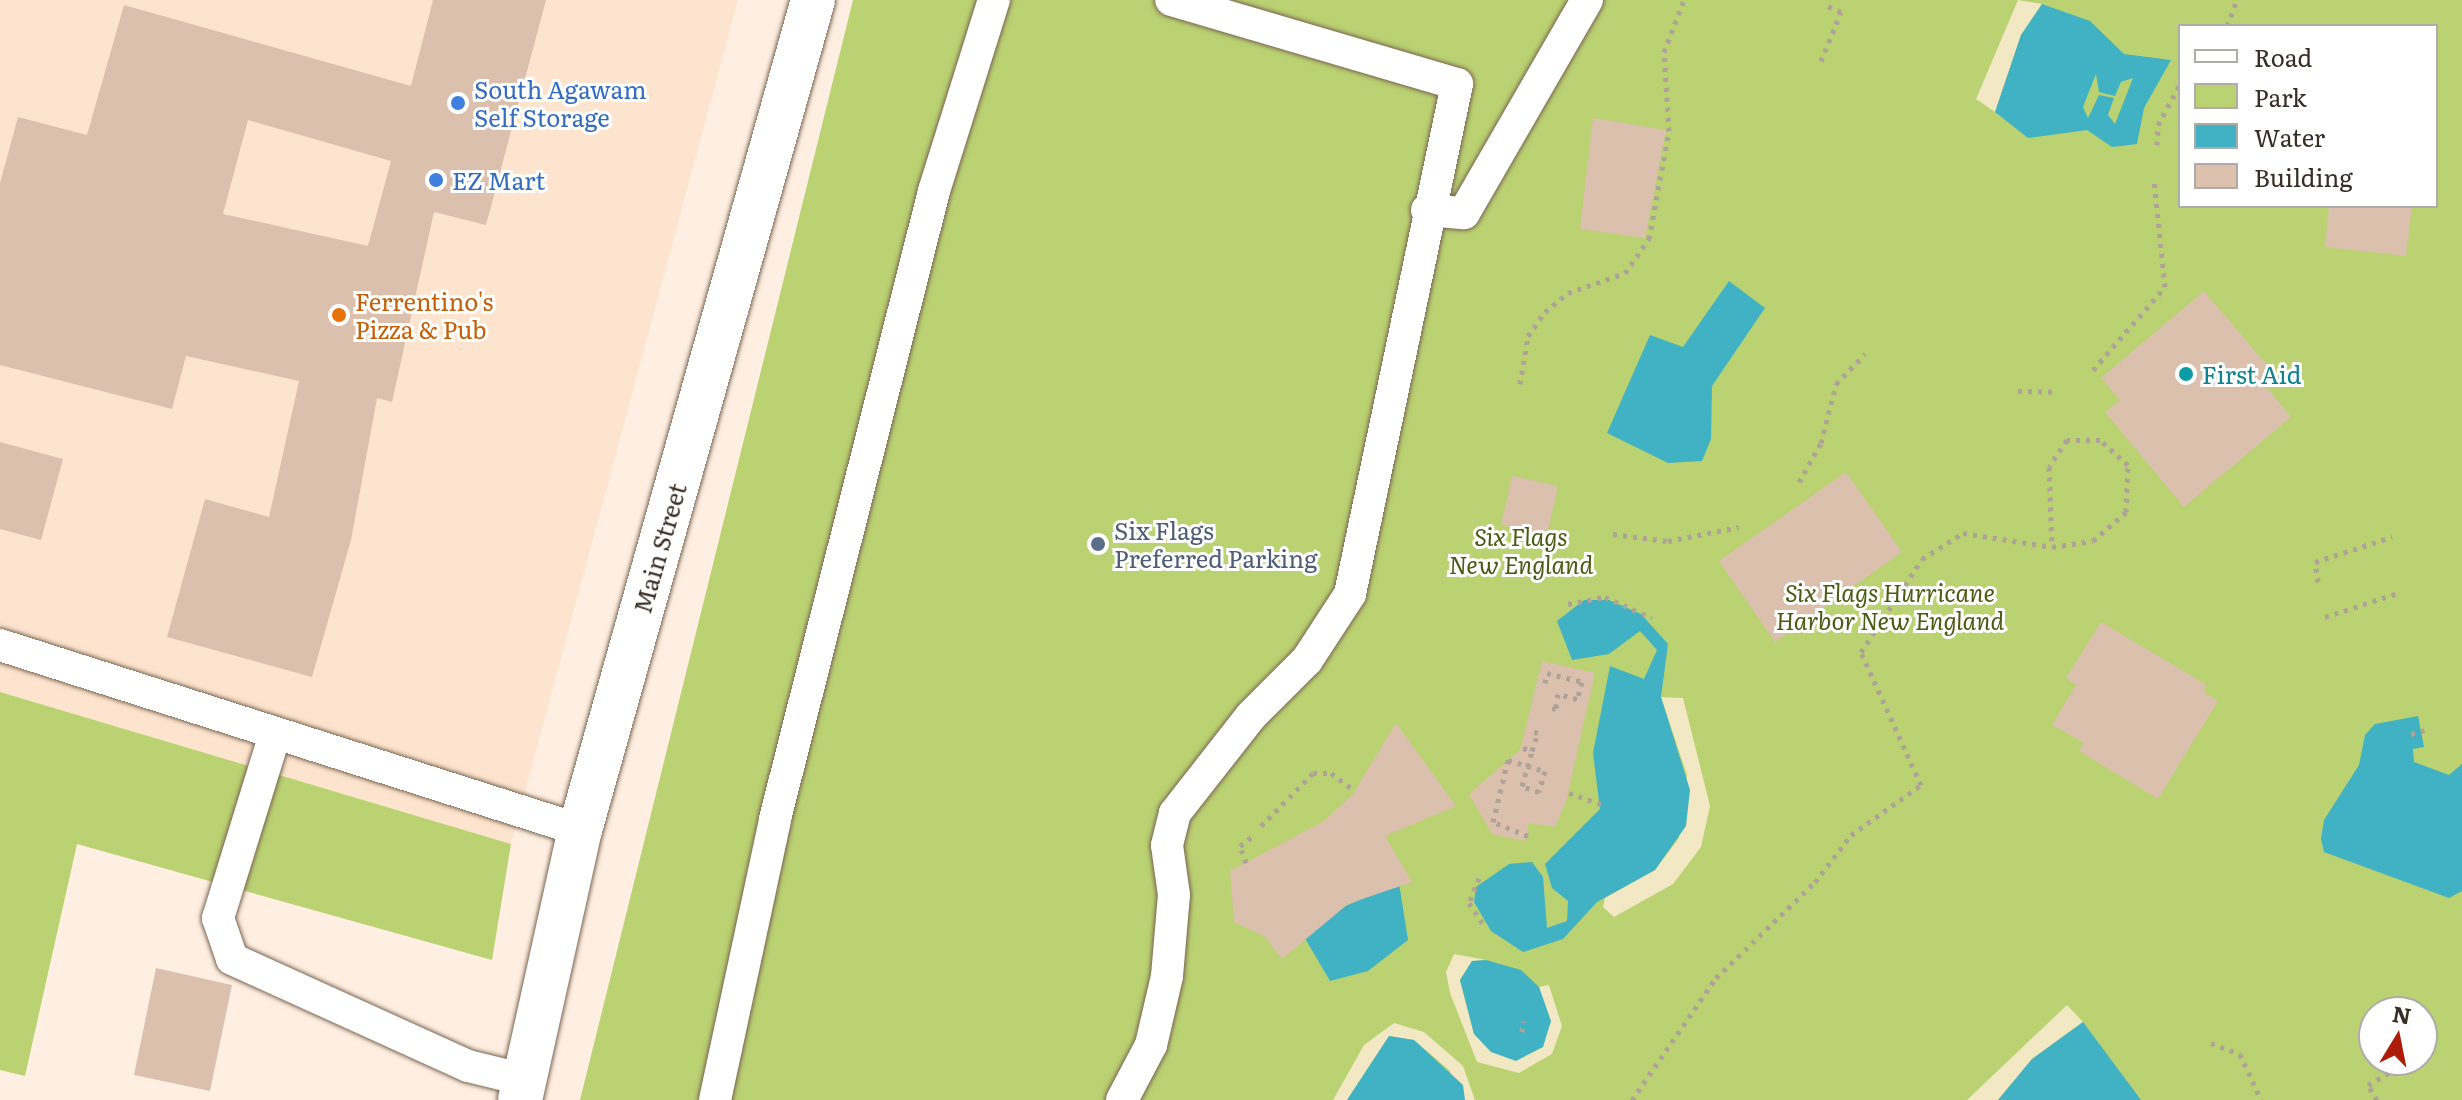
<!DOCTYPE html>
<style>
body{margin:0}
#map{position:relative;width:2462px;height:1100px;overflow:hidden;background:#feefe2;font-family:Literata,serif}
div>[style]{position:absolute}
.built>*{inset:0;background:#fde4ce}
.green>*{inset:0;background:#bad272}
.sand>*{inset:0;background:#f2e8c3}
.water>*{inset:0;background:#41b2c3}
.building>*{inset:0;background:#dbc0ae}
.path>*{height:5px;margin-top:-2.5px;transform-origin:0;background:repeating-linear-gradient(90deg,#afa297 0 4px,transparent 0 10px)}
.roads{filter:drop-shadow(0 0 2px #7a6451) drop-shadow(0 0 2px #7a6451)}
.service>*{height:32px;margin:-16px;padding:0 16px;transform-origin:16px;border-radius:16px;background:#fff}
.secondary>*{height:44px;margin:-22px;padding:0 22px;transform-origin:22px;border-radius:22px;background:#fff}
.dots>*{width:22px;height:22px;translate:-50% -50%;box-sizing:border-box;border:4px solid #fff;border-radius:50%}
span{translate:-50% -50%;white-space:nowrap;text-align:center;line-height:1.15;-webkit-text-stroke:6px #fff;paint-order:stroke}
.shop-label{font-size:24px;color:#366cbe}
.left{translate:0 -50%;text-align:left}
.food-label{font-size:24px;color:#c56008}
.culture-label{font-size:24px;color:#0d838f}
.service-label{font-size:24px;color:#4e5e75}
.park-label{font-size:24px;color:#4c5b14;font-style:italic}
.street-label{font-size:24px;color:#372e26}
.legend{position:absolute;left:2178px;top:24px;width:260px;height:184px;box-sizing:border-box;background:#fff;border:2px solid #afaba8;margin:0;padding:10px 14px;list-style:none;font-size:24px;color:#372e26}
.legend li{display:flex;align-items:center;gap:16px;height:40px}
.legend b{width:40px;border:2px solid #afaba8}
.north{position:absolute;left:2358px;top:996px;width:80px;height:80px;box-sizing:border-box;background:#fff;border:2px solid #afaba8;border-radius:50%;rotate:10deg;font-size:22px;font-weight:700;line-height:32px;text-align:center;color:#372e26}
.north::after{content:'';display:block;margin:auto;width:28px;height:36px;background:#ac1c09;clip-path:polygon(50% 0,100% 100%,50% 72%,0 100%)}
</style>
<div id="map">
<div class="built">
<div style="clip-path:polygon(0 0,738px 0,511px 844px,0 692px)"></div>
</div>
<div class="green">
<div style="clip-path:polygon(evenodd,853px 0,2462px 0,2462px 1100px,580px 1100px,853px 0,2180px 26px,2436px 26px,2436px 206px,2180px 206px,2180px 26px,853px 0,2374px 1012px,2422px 1012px,2422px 1060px,2374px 1060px,2374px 1012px)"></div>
<div style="clip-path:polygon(0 692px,511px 844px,492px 960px,77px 844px,25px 1076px,0 1070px)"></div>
</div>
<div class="sand">
<div style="clip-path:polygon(2018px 0,2042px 4px,2021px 35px,1995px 112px,1976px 99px)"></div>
<div style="clip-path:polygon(1661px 697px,1683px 698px,1710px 806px,1701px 847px,1673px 884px,1614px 917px,1603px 907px,1605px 898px,1655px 870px,1679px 838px,1687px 775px)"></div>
<div style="clip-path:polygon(1454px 954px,1486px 960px,1472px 961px,1460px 980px,1474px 1034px,1551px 1023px,1539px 987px,1549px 985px,1562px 1026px,1552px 1054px,1519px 1073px,1477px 1062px,1450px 993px,1446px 972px)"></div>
<div style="clip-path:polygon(2067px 1005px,2083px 1022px,2032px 1059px,1998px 1100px,1967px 1100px)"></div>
<div style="clip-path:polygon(1394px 1023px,1424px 1032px,1463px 1066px,1475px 1100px,1465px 1100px,1449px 1070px,1414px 1040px,1389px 1036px,1347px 1100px,1333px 1100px,1364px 1045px)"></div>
</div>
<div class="water">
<div style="clip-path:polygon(evenodd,2042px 4px,2090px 21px,2124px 54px,2171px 60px,2144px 108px,2137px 144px,2112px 147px,2087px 130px,2028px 138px,1995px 112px,2021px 35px,2042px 4px,2096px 74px,2099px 92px,2115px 96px,2121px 82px,2133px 78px,2115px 124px,2108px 115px,2114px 98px,2099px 95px,2088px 118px,2083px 107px,2096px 74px)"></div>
<div style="clip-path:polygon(1729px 281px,1765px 308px,1712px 386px,1711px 439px,1702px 461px,1668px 463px,1607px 433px,1650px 335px,1683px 347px)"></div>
<div style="clip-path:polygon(1584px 600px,1609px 600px,1641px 614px,1668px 644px,1661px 697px,1690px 790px,1686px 826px,1655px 870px,1597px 902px,1563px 939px,1523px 952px,1491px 931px,1474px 902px,1476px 887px,1509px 864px,1532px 862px,1543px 877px,1547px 928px,1567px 921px,1568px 901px,1552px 888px,1545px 864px,1600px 809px,1593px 753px,1610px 666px,1644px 679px,1657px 650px,1640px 631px,1609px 654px,1572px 660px,1557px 621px)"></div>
<div style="clip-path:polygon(2418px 716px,2424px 747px,2413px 749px,2414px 762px,2449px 775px,2462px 764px,2462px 891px,2449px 898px,2324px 852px,2321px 839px,2324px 820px,2359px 765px,2365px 735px,2375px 724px)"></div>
<div style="clip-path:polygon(1399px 883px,1408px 940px,1368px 971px,1330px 981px,1306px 940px,1285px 932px)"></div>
<div style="clip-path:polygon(1486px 960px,1521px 970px,1539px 987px,1551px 1021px,1543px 1047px,1516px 1061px,1491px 1052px,1474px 1034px,1460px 980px,1472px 961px)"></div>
<div style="clip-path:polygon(2083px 1022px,2141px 1100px,1998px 1100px,2032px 1059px)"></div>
<div style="clip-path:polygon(1389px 1036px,1414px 1040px,1463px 1085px,1465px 1100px,1347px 1100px)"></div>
</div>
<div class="building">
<div style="clip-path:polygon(evenodd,433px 0,546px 0,486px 225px,434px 212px,392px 402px,377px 398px,351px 540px,312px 677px,167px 637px,205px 499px,269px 517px,299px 381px,186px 356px,172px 409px,0 365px,0 183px,18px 117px,87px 135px,124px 5px,411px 86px,433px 0,248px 120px,391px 161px,368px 246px,223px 214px,248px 120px)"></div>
<div style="clip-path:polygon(1593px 118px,1666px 130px,1645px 238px,1580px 229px)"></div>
<div style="clip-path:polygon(2329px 206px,2412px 206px,2406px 256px,2325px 247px)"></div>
<div style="clip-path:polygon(2204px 291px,2271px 370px,2260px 379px,2291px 417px,2184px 507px,2105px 412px,2120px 400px,2101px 378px)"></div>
<div style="clip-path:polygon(0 442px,63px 459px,41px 540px,0 529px)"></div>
<div style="clip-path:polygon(1846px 472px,1902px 552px,1775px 642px,1719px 561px)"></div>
<div style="clip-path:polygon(1512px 476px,1558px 486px,1547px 535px,1501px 525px)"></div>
<div style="clip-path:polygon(2101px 622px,2207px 685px,2203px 692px,2218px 701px,2158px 799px,2079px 751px,2084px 743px,2052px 725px,2076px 685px,2066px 678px)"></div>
<div style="clip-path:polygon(1542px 661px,1595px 673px,1566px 802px,1555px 827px,1529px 823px,1525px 841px,1492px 834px,1469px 794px,1520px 750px)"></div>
<div style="clip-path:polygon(1396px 723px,1456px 806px,1385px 836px,1412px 882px,1348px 904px,1282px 959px,1264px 936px,1234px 922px,1230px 871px,1324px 821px,1353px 794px)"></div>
<div style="clip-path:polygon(156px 968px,232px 985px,210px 1091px,134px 1075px)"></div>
</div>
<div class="path">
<div style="left:2227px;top:26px;width:28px;rotate:-69deg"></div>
<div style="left:1821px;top:61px;width:53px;rotate:-67.8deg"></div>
<div style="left:1841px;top:12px;width:17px;rotate:-156deg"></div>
<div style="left:2157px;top:145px;width:20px;rotate:-87deg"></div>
<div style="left:2158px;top:125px;width:47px;rotate:-61.8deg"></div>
<div style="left:2093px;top:370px;width:110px;rotate:-49.1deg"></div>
<div style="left:2165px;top:287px;width:107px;rotate:-95.9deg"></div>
<div style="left:1520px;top:384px;width:49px;rotate:-80.5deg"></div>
<div style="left:1528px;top:336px;width:29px;rotate:-55deg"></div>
<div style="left:1545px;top:312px;width:30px;rotate:-40deg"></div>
<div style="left:1568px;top:293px;width:60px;rotate:-19.3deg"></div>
<div style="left:1625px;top:273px;width:42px;rotate:-54.8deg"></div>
<div style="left:1649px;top:239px;width:110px;rotate:-79.5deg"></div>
<div style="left:1669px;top:131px;width:79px;rotate:-93.6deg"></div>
<div style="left:1664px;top:52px;width:56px;rotate:-69deg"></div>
<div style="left:2018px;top:391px;width:39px;rotate:1deg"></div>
<div style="left:1799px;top:482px;width:45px;rotate:-60.6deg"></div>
<div style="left:1821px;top:443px;width:61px;rotate:-75.7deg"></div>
<div style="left:1836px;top:384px;width:42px;rotate:-46deg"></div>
<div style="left:1613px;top:534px;width:55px;rotate:7.3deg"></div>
<div style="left:1668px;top:541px;width:72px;rotate:-11.2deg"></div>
<div style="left:2318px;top:582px;width:20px;rotate:-99deg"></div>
<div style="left:2315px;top:562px;width:81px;rotate:-18deg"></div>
<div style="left:1568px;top:604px;width:38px;rotate:-11deg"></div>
<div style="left:1605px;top:597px;width:51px;rotate:24.1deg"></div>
<div style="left:2325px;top:617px;width:77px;rotate:-18.2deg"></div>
<div style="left:1545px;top:683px;width:10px;rotate:-79deg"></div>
<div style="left:1547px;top:673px;width:36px;rotate:14deg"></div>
<div style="left:1582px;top:682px;width:18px;rotate:106deg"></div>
<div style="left:1577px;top:699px;width:20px;rotate:-165deg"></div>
<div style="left:1558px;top:694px;width:15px;rotate:98deg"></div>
<div style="left:1556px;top:709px;width:7px;rotate:-164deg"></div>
<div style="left:2411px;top:734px;width:20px;rotate:-15deg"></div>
<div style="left:1523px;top:748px;width:9px;rotate:18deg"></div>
<div style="left:1569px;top:793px;width:34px;rotate:19deg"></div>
<div style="left:1261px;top:826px;width:74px;rotate:-45.5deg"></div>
<div style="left:1313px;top:773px;width:18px"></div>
<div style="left:1331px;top:773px;width:30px;rotate:37deg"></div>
<div style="left:1528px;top:836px;width:38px;rotate:-158deg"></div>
<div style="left:1493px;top:822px;width:64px;rotate:-76.4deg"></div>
<div style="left:1508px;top:760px;width:39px;rotate:17deg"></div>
<div style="left:1545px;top:771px;width:22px;rotate:106deg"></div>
<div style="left:1539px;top:792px;width:18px;rotate:-161deg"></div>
<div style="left:1522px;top:786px;width:36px;rotate:-74deg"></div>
<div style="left:1532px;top:751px;width:19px;rotate:-72deg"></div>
<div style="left:1538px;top:733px;width:7px;rotate:-164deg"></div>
<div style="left:1246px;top:863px;width:18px;rotate:-109deg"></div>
<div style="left:1240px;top:846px;width:18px;rotate:-38deg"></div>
<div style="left:1479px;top:878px;width:27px;rotate:112deg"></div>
<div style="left:1469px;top:903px;width:29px;rotate:56deg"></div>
<div style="left:1522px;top:1032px;width:11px;rotate:-85deg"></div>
<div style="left:2211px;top:1043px;width:31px;rotate:21deg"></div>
<div style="left:2240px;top:1054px;width:51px;rotate:65.5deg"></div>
<div style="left:1632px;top:1100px;width:148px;rotate:-55.5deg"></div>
<div style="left:1716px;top:978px;width:138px;rotate:-44.1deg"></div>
<div style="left:1815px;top:882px;width:59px;rotate:-52.5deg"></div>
<div style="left:1851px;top:835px;width:86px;rotate:-35.5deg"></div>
<div style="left:1921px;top:785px;width:146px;rotate:-114.3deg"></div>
<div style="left:1861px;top:652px;width:111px;rotate:-56.7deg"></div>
<div style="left:1922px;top:559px;width:49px;rotate:-32.4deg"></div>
<div style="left:1963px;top:533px;width:90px;rotate:8.9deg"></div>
<div style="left:2052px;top:547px;width:41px;rotate:-8.3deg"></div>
<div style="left:2093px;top:541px;width:44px;rotate:-41.3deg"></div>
<div style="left:2126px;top:512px;width:47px;rotate:-87.6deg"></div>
<div style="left:2128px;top:465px;width:38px;rotate:-138deg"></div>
<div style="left:2100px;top:440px;width:33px;rotate:180deg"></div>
<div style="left:2067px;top:440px;width:32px;rotate:124deg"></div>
<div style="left:2049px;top:467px;width:80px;rotate:87.9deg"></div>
<div style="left:2377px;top:1100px;width:17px;rotate:-121deg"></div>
<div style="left:2368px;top:1085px;width:45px;rotate:-30.5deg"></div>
</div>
<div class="roads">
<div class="service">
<div style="left:1427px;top:210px;width:37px;rotate:5deg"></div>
<div style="left:1464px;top:213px;width:246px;rotate:-60deg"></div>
<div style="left:0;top:645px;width:609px;rotate:17.69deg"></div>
<div style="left:275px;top:734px;width:193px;rotate:107.2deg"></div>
<div style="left:218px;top:918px;width:43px;rotate:71.1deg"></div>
<div style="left:232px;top:959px;width:259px;rotate:24.4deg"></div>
<div style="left:468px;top:1066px;width:59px;rotate:13.8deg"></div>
<div style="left:715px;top:1100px;width:287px;rotate:-77.9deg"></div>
<div style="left:775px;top:819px;width:648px;rotate:-75.79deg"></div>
<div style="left:934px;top:191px;width:200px;rotate:-72.6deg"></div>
<div style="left:1122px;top:1100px;width:62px;rotate:-62.2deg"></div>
<div style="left:1151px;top:1045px;width:71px;rotate:-76.9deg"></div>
<div style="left:1167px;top:976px;width:81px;rotate:-85.1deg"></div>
<div style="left:1174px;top:895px;width:50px;rotate:-98deg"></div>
<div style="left:1167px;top:845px;width:33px;rotate:-76deg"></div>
<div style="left:1175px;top:813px;width:123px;rotate:-51.9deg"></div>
<div style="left:1251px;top:716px;width:79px;rotate:-45deg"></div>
<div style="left:1307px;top:660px;width:79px;rotate:-56.9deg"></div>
<div style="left:1350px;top:594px;width:521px;rotate:-78.15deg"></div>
<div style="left:1457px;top:84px;width:298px;rotate:-163.6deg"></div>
</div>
<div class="secondary">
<div style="left:520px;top:1100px;width:277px;rotate:-77.5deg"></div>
<div style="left:580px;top:830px;width:862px;rotate:-74.32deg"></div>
</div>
</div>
<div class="dots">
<div style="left:458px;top:103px;background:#3f7fe0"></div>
<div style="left:436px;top:180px;background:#3f7fe0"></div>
<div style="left:339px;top:315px;background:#e8710a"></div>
<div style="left:2186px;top:374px;background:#0f9aa8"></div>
<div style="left:1098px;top:544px;background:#5c6f8a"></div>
</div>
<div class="shop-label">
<span class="left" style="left:474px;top:103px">South Agawam<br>Self Storage</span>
<span class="left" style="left:452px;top:180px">EZ Mart</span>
</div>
<div class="food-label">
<span class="left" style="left:355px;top:315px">Ferrentino's<br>Pizza &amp; Pub</span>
</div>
<div class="culture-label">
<span class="left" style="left:2202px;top:374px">First Aid</span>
</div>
<div class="service-label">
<span class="left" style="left:1114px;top:544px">Six Flags<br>Preferred Parking</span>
</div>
<div class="park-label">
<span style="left:1521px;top:550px">Six Flags<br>New England</span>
<span style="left:1890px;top:606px">Six Flags Hurricane<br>Harbor New England</span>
</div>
<div class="street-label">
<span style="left:659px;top:548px;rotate:-74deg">Main Street</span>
</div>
<ul class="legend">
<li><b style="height:10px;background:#fff"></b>Road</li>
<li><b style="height:22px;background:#bad272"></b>Park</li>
<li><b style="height:22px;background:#41b2c3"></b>Water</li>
<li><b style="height:22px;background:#dbc0ae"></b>Building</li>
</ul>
<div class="north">N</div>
</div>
